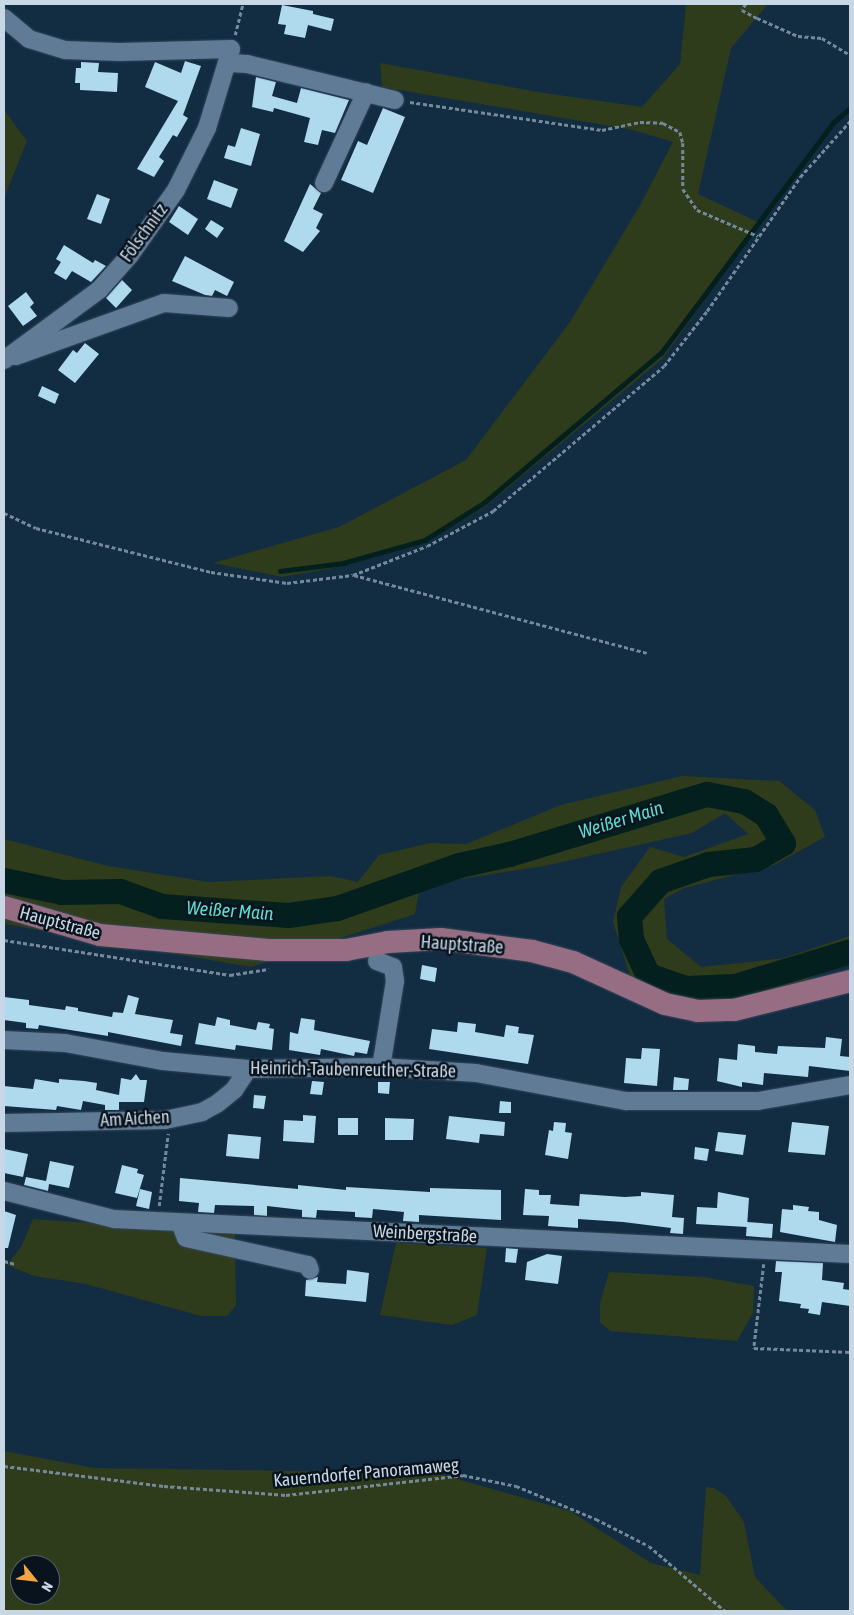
<!DOCTYPE html>
<meta charset="utf-8">
<style>
body{margin:0}
#map{position:relative;width:854px;height:1615px;overflow:hidden;background:#122c42;font-family:"Asap Condensed",sans-serif}
div>[style]{position:absolute}
.green>*{inset:0;background:#2f3c1b}
.stream>*{height:4.5px;margin:-2.25px;padding:0 2.25px;transform-origin:2.25px;border-radius:2.25px;background:#04201e}
.river>*{height:25px;margin:-12.5px;padding:0 12.5px;transform-origin:12.5px;border-radius:12.5px;background:#04201e}
.building>*{inset:0;background:#afdaee}
.path>*{height:2.5px;margin-top:-1.25px;transform-origin:0;background:repeating-linear-gradient(90deg,#75899b 0 4px,transparent 0 6.5px)}
.roads{filter:drop-shadow(0 0 1px #344659) drop-shadow(0 0 1px #344659)}
.minor>*{height:18px;margin:-9px;padding:0 9px;transform-origin:9px;border-radius:9px;background:#5f7b96}
.major>*{height:22px;margin:-11px;padding:0 11px;transform-origin:11px;border-radius:11px;background:#976d83}
span{translate:-50% -50%;white-space:nowrap;text-align:center;line-height:1.15;-webkit-text-stroke:5px #08131d;paint-order:stroke}
.street-label{font-size:18px;color:#c8d7e6}
.water-label{font-size:19px;color:#5cddd2;font-style:italic}
.frame{position:absolute;inset:0;border:5px solid #c8d7e6;pointer-events:none}
.north{position:absolute;left:10px;top:1555px;width:50px;height:50px;box-sizing:border-box;background:#08131d;border:1px solid #55616d;border-radius:50%;rotate:119deg;font-size:14px;font-weight:700;line-height:20px;text-align:center;color:#c8d7e6}
.north::after{content:'';display:block;margin:auto;width:18px;height:22px;background:#f3a443;clip-path:polygon(50% 0,100% 100%,50% 72%,0 100%)}
</style>
<div id="map">
<div class="green">
<div style="clip-path:polygon(686px 4px,768px 4px,731px 48px,698px 194px,760px 223px,663px 358px,486px 506px,425px 543px,344px 566px,282px 577px,213px 563px,339px 527px,466px 460px,570px 322px,639px 207px,673px 142px,633px 130px,382px 87px,380px 63px,544px 93px,642px 107px,680px 64px)"></div>
<div style="clip-path:polygon(4px 110px,27px 141px,4px 198px)"></div>
<div style="clip-path:polygon(682px 776px,779px 781px,815px 810px,825px 837px,774px 865px,684px 888px,664px 899px,667px 939px,701px 967px,784px 958px,850px 936px,850px 960px,768px 997px,693px 1005px,637px 998px,613px 922px,621px 887px,650px 847px,684px 857px,748px 834px,725px 813px,692px 833px,544px 866px,453px 880px,419px 892px,415px 914px,251px 967px,4px 924px,4px 839px,108px 866px,209px 882px,330px 876px,358px 882px,379px 855px,430px 843px,466px 844px,561px 805px)"></div>
<div style="clip-path:polygon(33px 1219px,235px 1233px,236px 1305px,227px 1316px,201px 1316px,86px 1284px,34px 1276px,7px 1265px,21px 1247px)"></div>
<div style="clip-path:polygon(396px 1243px,487px 1248px,477px 1315px,452px 1325px,380px 1315px)"></div>
<div style="clip-path:polygon(609px 1272px,704px 1277px,754px 1286px,753px 1313px,737px 1341px,610px 1331px,600px 1322px,600px 1303px)"></div>
<div style="clip-path:polygon(evenodd,4px 1451px,94px 1468px,436px 1473px,570px 1511px,651px 1563px,700px 1575px,706px 1487px,714px 1488px,726px 1496px,744px 1522px,755px 1577px,787px 1611px,4px 1611px,4px 1451px,20px 1565px,50px 1565px,50px 1595px,20px 1595px,20px 1565px)"></div>
</div>
<div class="stream">
<div style="left:280px;top:571px;width:64px;rotate:-7.2deg"></div>
<div style="left:343px;top:563px;width:85px;rotate:-15.7deg"></div>
<div style="left:425px;top:540px;width:71px;rotate:-32.3deg"></div>
<div style="left:485px;top:502px;width:231px;rotate:-40.3deg"></div>
<div style="left:661px;top:353px;width:289px;rotate:-53.2deg"></div>
<div style="left:834px;top:122px;width:21px;rotate:-41deg"></div>
</div>
<div class="river">
<div style="left:4px;top:880px;width:59px;rotate:11.7deg"></div>
<div style="left:62px;top:892px;width:58px;rotate:-1deg"></div>
<div style="left:120px;top:891px;width:45px;rotate:19.7deg"></div>
<div style="left:162px;top:906px;width:126px;rotate:4.1deg"></div>
<div style="left:288px;top:915px;width:49px;rotate:-8.1deg"></div>
<div style="left:337px;top:908px;width:129px;rotate:-19.4deg"></div>
<div style="left:459px;top:865px;width:51px;rotate:-12.4deg"></div>
<div style="left:509px;top:854px;width:207px;rotate:-16.9deg"></div>
<div style="left:707px;top:794px;width:38px;rotate:11deg"></div>
<div style="left:744px;top:801px;width:26px;rotate:32deg"></div>
<div style="left:766px;top:815px;width:33px;rotate:59deg"></div>
<div style="left:783px;top:843px;width:32px;rotate:150deg"></div>
<div style="left:755px;top:859px;width:47px;rotate:173.9deg"></div>
<div style="left:708px;top:864px;width:51px;rotate:160.5deg"></div>
<div style="left:660px;top:881px;width:47px;rotate:131.5deg"></div>
<div style="left:629px;top:916px;width:23px;rotate:85deg"></div>
<div style="left:631px;top:939px;width:40px;rotate:65deg"></div>
<div style="left:648px;top:975px;width:39px;rotate:19deg"></div>
<div style="left:685px;top:988px;width:50px;rotate:-2.3deg"></div>
<div style="left:735px;top:986px;width:120px;rotate:-16.9deg"></div>
</div>
<div class="building">
<div style="clip-path:polygon(282px 5px,313px 11px,313px 14px,334px 19px,331px 31px,308px 25px,305px 38px,284px 34px,286px 25px,278px 24px)"></div>
<div style="clip-path:polygon(185px 61px,201px 66px,183px 115px,188px 118px,177px 137px,173px 135px,159px 157px,164px 161px,154px 177px,137px 169px,178px 101px,145px 87px,155px 62px,181px 73px)"></div>
<div style="clip-path:polygon(81px 62px,99px 63px,98px 72px,118px 73px,117px 92px,80px 90px,80px 83px,75px 83px,76px 68px,81px 68px)"></div>
<div style="clip-path:polygon(256px 77px,276px 82px,272px 96px,297px 103px,301px 88px,349px 100px,335px 133px,322px 130px,318px 145px,304px 142px,310px 118px,274px 108px,273px 112px,252px 107px)"></div>
<div style="clip-path:polygon(383px 108px,405px 117px,373px 193px,341px 180px,358px 141px,367px 145px)"></div>
<div style="clip-path:polygon(241px 128px,260px 134px,251px 166px,224px 158px,228px 145px,235px 147px)"></div>
<div style="clip-path:polygon(214px 180px,238px 189px,231px 208px,207px 199px)"></div>
<div style="clip-path:polygon(310px 184px,321px 193px,313px 209px,323px 214px,316px 228px,320px 231px,303px 252px,284px 241px)"></div>
<div style="clip-path:polygon(97px 194px,110px 199px,101px 224px,87px 219px)"></div>
<div style="clip-path:polygon(179px 206px,198px 219px,188px 235px,169px 222px)"></div>
<div style="clip-path:polygon(211px 220px,224px 228px,217px 238px,205px 229px)"></div>
<div style="clip-path:polygon(64px 245px,93px 263px,95px 260px,106px 266px,91px 282px,72px 271px,66px 280px,54px 273px,61px 262px,56px 259px)"></div>
<div style="clip-path:polygon(185px 256px,234px 282px,227px 296px,215px 290px,212px 296px,205px 295px,172px 281px)"></div>
<div style="clip-path:polygon(122px 280px,132px 290px,116px 308px,106px 298px)"></div>
<div style="clip-path:polygon(26px 292px,34px 303px,30px 307px,37px 316px,23px 326px,8px 306px)"></div>
<div style="clip-path:polygon(85px 343px,99px 354px,75px 383px,58px 370px,73px 350px,77px 353px)"></div>
<div style="clip-path:polygon(42px 386px,59px 394px,55px 404px,38px 396px)"></div>
<div style="clip-path:polygon(422px 965px,437px 968px,435px 982px,420px 979px)"></div>
<div style="clip-path:polygon(128px 995px,139px 998px,135px 1014px,173px 1020px,170px 1033px,183px 1035px,181px 1046px,108px 1032px,108px 1036px,39px 1025px,38px 1029px,26px 1028px,26px 1023px,4px 1020px,4px 997px,29px 1000px,29px 1005px,65px 1010px,66px 1006px,78px 1008px,78px 1011px,112px 1017px,113px 1012px,123px 1013px)"></div>
<div style="clip-path:polygon(217px 1017px,230px 1020px,230px 1025px,256px 1030px,258px 1022px,270px 1024px,269px 1028px,274px 1029px,272px 1050px,236px 1045px,235px 1050px,195px 1044px,199px 1023px,215px 1026px)"></div>
<div style="clip-path:polygon(301px 1018px,315px 1020px,314px 1030px,370px 1041px,367px 1054px,355px 1052px,354px 1056px,321px 1049px,320px 1055px,289px 1050px,290px 1032px,298px 1034px)"></div>
<div style="clip-path:polygon(458px 1022px,476px 1024px,475px 1032px,504px 1037px,506px 1025px,519px 1027px,518px 1033px,534px 1035px,528px 1064px,429px 1049px,432px 1029px,457px 1032px)"></div>
<div style="clip-path:polygon(826px 1037px,842px 1039px,840px 1056px,850px 1057px,850px 1071px,809px 1066px,808px 1077px,764px 1073px,763px 1085px,742px 1082px,742px 1087px,717px 1081px,719px 1058px,737px 1060px,738px 1044px,755px 1046px,755px 1052px,777px 1054px,778px 1046px,825px 1048px)"></div>
<div style="clip-path:polygon(642px 1048px,660px 1049px,657px 1086px,624px 1083px,626px 1058px,641px 1059px)"></div>
<div style="clip-path:polygon(136px 1074px,140px 1080px,147px 1080px,144px 1102px,119px 1102px,119px 1110px,105px 1110px,105px 1105px,83px 1101px,81px 1110px,57px 1106px,56px 1110px,4px 1106px,4px 1086px,33px 1089px,35px 1079px,59px 1083px,59px 1079px,84px 1081px,97px 1083px,96px 1090px,119px 1095px,121px 1078px,131px 1080px)"></div>
<div style="clip-path:polygon(674px 1077px,689px 1079px,688px 1090px,673px 1090px)"></div>
<div style="clip-path:polygon(312px 1081px,324px 1082px,322px 1095px,310px 1094px)"></div>
<div style="clip-path:polygon(378px 1082px,390px 1082px,389px 1094px,378px 1093px)"></div>
<div style="clip-path:polygon(254px 1095px,266px 1096px,264px 1109px,253px 1108px)"></div>
<div style="clip-path:polygon(500px 1101px,511px 1102px,511px 1113px,499px 1113px)"></div>
<div style="clip-path:polygon(303px 1115px,316px 1116px,314px 1143px,283px 1141px,284px 1120px,303px 1121px)"></div>
<div style="clip-path:polygon(449px 1116px,505px 1122px,504px 1136px,480px 1134px,479px 1143px,446px 1139px)"></div>
<div style="clip-path:polygon(338px 1118px,358px 1118px,358px 1135px,338px 1135px)"></div>
<div style="clip-path:polygon(385px 1118px,414px 1119px,413px 1140px,385px 1140px)"></div>
<div style="clip-path:polygon(554px 1122px,566px 1123px,565px 1132px,572px 1133px,568px 1159px,545px 1155px,549px 1130px,553px 1131px)"></div>
<div style="clip-path:polygon(792px 1122px,829px 1126px,825px 1155px,788px 1152px)"></div>
<div style="clip-path:polygon(718px 1132px,746px 1135px,743px 1155px,715px 1151px)"></div>
<div style="clip-path:polygon(228px 1134px,261px 1137px,259px 1159px,226px 1156px)"></div>
<div style="clip-path:polygon(695px 1147px,709px 1149px,707px 1161px,694px 1159px)"></div>
<div style="clip-path:polygon(4px 1149px,28px 1154px,23px 1177px,4px 1173px)"></div>
<div style="clip-path:polygon(50px 1161px,74px 1166px,69px 1188px,49px 1184px,48px 1191px,24px 1185px,26px 1177px,46px 1181px)"></div>
<div style="clip-path:polygon(122px 1165px,138px 1169px,137px 1173px,144px 1175px,137px 1198px,115px 1193px)"></div>
<div style="clip-path:polygon(180px 1178px,298px 1189px,298px 1185px,346px 1190px,346px 1187px,430px 1192px,430px 1188px,501px 1190px,501px 1220px,419px 1215px,419px 1222px,403px 1221px,404px 1212px,373px 1209px,372px 1218px,355px 1217px,355px 1212px,317px 1210px,316px 1218px,302px 1217px,302px 1210px,267px 1206px,267px 1216px,254px 1215px,254px 1206px,215px 1205px,214px 1213px,198px 1212px,199px 1203px,179px 1201px)"></div>
<div style="clip-path:polygon(140px 1189px,152px 1192px,149px 1209px,136px 1206px)"></div>
<div style="clip-path:polygon(525px 1189px,539px 1190px,539px 1195px,551px 1195px,550px 1204px,579px 1206px,580px 1194px,625px 1197px,641px 1196px,641px 1192px,674px 1195px,672px 1217px,684px 1218px,683px 1234px,670px 1233px,671px 1228px,623px 1222px,578px 1219px,578px 1228px,548px 1226px,549px 1216px,523px 1215px)"></div>
<div style="clip-path:polygon(718px 1192px,749px 1198px,747px 1227px,696px 1224px,697px 1207px,717px 1208px)"></div>
<div style="clip-path:polygon(793px 1205px,809px 1207px,808px 1211px,819px 1212px,819px 1220px,837px 1225px,835px 1242px,780px 1232px,782px 1209px,793px 1210px)"></div>
<div style="clip-path:polygon(4px 1211px,16px 1215px,8px 1248px,4px 1248px)"></div>
<div style="clip-path:polygon(747px 1222px,773px 1224px,772px 1238px,746px 1236px)"></div>
<div style="clip-path:polygon(506px 1248px,518px 1249px,516px 1263px,505px 1262px)"></div>
<div style="clip-path:polygon(547px 1254px,562px 1256px,558px 1284px,525px 1280px,527px 1262px)"></div>
<div style="clip-path:polygon(776px 1261px,823px 1263px,822px 1280px,844px 1283px,843px 1289px,850px 1290px,850px 1306px,822px 1302px,820px 1315px,808px 1313px,809px 1309px,800px 1308px,801px 1304px,779px 1301px,782px 1272px,775px 1272px)"></div>
<div style="clip-path:polygon(347px 1270px,369px 1273px,366px 1302px,305px 1296px,306px 1280px,318px 1277px,317px 1282px,346px 1284px)"></div>
</div>
<div class="path">
<div style="left:746px;top:4px;width:7px;rotate:124deg"></div>
<div style="left:742px;top:10px;width:17px;rotate:28deg"></div>
<div style="left:757px;top:18px;width:45px;rotate:23.7deg"></div>
<div style="left:798px;top:36px;width:24px;rotate:5deg"></div>
<div style="left:822px;top:38px;width:33px;rotate:31deg"></div>
<div style="left:235px;top:35px;width:32px;rotate:-76deg"></div>
<div style="left:410px;top:102px;width:194px;rotate:8.3deg"></div>
<div style="left:602px;top:130px;width:39px;rotate:-12deg"></div>
<div style="left:640px;top:122px;width:23px;rotate:2deg"></div>
<div style="left:663px;top:123px;width:19px;rotate:28deg"></div>
<div style="left:680px;top:132px;width:11px;rotate:75deg"></div>
<div style="left:683px;top:143px;width:46px;rotate:90deg"></div>
<div style="left:683px;top:189px;width:25px;rotate:56deg"></div>
<div style="left:697px;top:210px;width:66px;rotate:23.1deg"></div>
<div style="left:4px;top:513px;width:35px;rotate:25deg"></div>
<div style="left:36px;top:528px;width:180px;rotate:14.1deg"></div>
<div style="left:211px;top:572px;width:77px;rotate:8.2deg"></div>
<div style="left:287px;top:583px;width:66px;rotate:-6.9deg"></div>
<div style="left:353px;top:575px;width:79px;rotate:-21.4deg"></div>
<div style="left:427px;top:546px;width:75px;rotate:-27.9deg"></div>
<div style="left:493px;top:511px;width:224px;rotate:-40.3deg"></div>
<div style="left:664px;top:366px;width:70px;rotate:-52deg"></div>
<div style="left:707px;top:311px;width:163px;rotate:-55.2deg"></div>
<div style="left:800px;top:177px;width:75px;rotate:-48.2deg"></div>
<div style="left:354px;top:575px;width:303px;rotate:14.9deg"></div>
<div style="left:4px;top:940px;width:229px;rotate:8.8deg"></div>
<div style="left:230px;top:975px;width:39px;rotate:-9deg"></div>
<div style="left:159px;top:1206px;width:73px;rotate:-82.9deg"></div>
<div style="left:4px;top:1261px;width:11px;rotate:15deg"></div>
<div style="left:764px;top:1264px;width:85px;rotate:96.8deg"></div>
<div style="left:754px;top:1348px;width:96px;rotate:2.4deg"></div>
<div style="left:4px;top:1466px;width:161px;rotate:7.1deg"></div>
<div style="left:164px;top:1486px;width:122px;rotate:4.2deg"></div>
<div style="left:286px;top:1495px;width:178px;rotate:-6.4deg"></div>
<div style="left:463px;top:1475px;width:54px;rotate:11.7deg"></div>
<div style="left:516px;top:1486px;width:87px;rotate:22.4deg"></div>
<div style="left:596px;top:1519px;width:59px;rotate:27deg"></div>
<div style="left:649px;top:1546px;width:100px;rotate:40.5deg"></div>
</div>
<div class="roads">
<div class="minor">
<div style="left:4px;top:18px;width:33px;rotate:40deg"></div>
<div style="left:29px;top:39px;width:38px;rotate:17deg"></div>
<div style="left:65px;top:50px;width:55px;rotate:2.1deg"></div>
<div style="left:120px;top:52px;width:111px;rotate:-1.5deg"></div>
<div style="left:231px;top:49px;width:83px;rotate:106.9deg"></div>
<div style="left:207px;top:128px;width:69px;rotate:116.6deg"></div>
<div style="left:176px;top:190px;width:80px;rotate:125.3deg"></div>
<div style="left:130px;top:255px;width:47px;rotate:131.5deg"></div>
<div style="left:99px;top:290px;width:118px;rotate:143.6deg"></div>
<div style="left:229px;top:63px;width:18px;rotate:3deg"></div>
<div style="left:247px;top:64px;width:152px;rotate:13.7deg"></div>
<div style="left:324px;top:183px;width:100px;rotate:-65.2deg"></div>
<div style="left:16px;top:356px;width:157px;rotate:-19.7deg"></div>
<div style="left:164px;top:303px;width:65px;rotate:4.4deg"></div>
<div style="left:377px;top:961px;width:17px;rotate:21deg"></div>
<div style="left:393px;top:967px;width:14px;rotate:82deg"></div>
<div style="left:395px;top:981px;width:87px;rotate:99.2deg"></div>
<div style="left:4px;top:1040px;width:61px;rotate:2.8deg"></div>
<div style="left:65px;top:1043px;width:100px;rotate:10.4deg"></div>
<div style="left:163px;top:1061px;width:85px;rotate:5.4deg"></div>
<div style="left:248px;top:1069px;width:133px;rotate:-0.9deg"></div>
<div style="left:381px;top:1067px;width:95px;rotate:3.6deg"></div>
<div style="left:476px;top:1073px;width:153px;rotate:10.6deg"></div>
<div style="left:626px;top:1101px;width:132px"></div>
<div style="left:758px;top:1101px;width:93px;rotate:-9.9deg"></div>
<div style="left:4px;top:1123px;width:161px;rotate:-1.1deg"></div>
<div style="left:165px;top:1120px;width:38px;rotate:-12deg"></div>
<div style="left:202px;top:1112px;width:18px;rotate:-29deg"></div>
<div style="left:218px;top:1103px;width:21px;rotate:-39deg"></div>
<div style="left:234px;top:1090px;width:25px;rotate:-56deg"></div>
<div style="left:4px;top:1191px;width:114px;rotate:14.3deg"></div>
<div style="left:114px;top:1219px;width:737px;rotate:2.72deg"></div>
<div style="left:180px;top:1223px;width:16px;rotate:68deg"></div>
<div style="left:186px;top:1238px;width:125px;rotate:12.5deg"></div>
<div style="left:308px;top:1265px;width:5px;rotate:68deg"></div>
</div>
<div class="major">
<div style="left:4px;top:907px;width:100px;rotate:16.3deg"></div>
<div style="left:100px;top:935px;width:169px;rotate:5.1deg"></div>
<div style="left:268px;top:950px;width:78px"></div>
<div style="left:346px;top:950px;width:43px;rotate:-10.8deg"></div>
<div style="left:388px;top:942px;width:53px;rotate:-3.2deg"></div>
<div style="left:441px;top:939px;width:92px;rotate:7.5deg"></div>
<div style="left:532px;top:951px;width:42px;rotate:15deg"></div>
<div style="left:573px;top:962px;width:101px;rotate:24.5deg"></div>
<div style="left:665px;top:1004px;width:33px;rotate:12deg"></div>
<div style="left:697px;top:1011px;width:37px;rotate:-2deg"></div>
<div style="left:734px;top:1010px;width:120px;rotate:-14deg"></div>
</div>
</div>
<div class="street-label">
<span style="left:144px;top:233px;rotate:-54deg">Fölschnitz</span>
<span style="left:60px;top:923px;rotate:15deg">Hauptstraße</span>
<span style="left:462px;top:945px;rotate:4deg">Hauptstraße</span>
<span style="left:353px;top:1070px;rotate:1deg">Heinrich-Taubenreuther-Straße</span>
<span style="left:135px;top:1119px;rotate:-3deg">Am Aichen</span>
<span style="left:425px;top:1234px;rotate:3deg">Weinbergstraße</span>
<span style="left:366px;top:1473px;rotate:-5deg">Kauerndorfer Panoramaweg</span>
</div>
<div class="water-label">
<span style="left:621px;top:820px;rotate:-17deg">Weißer Main</span>
<span style="left:230px;top:911px;rotate:4deg">Weißer Main</span>
</div>
<div class="frame"></div>
<div class="north">N</div>
</div>
